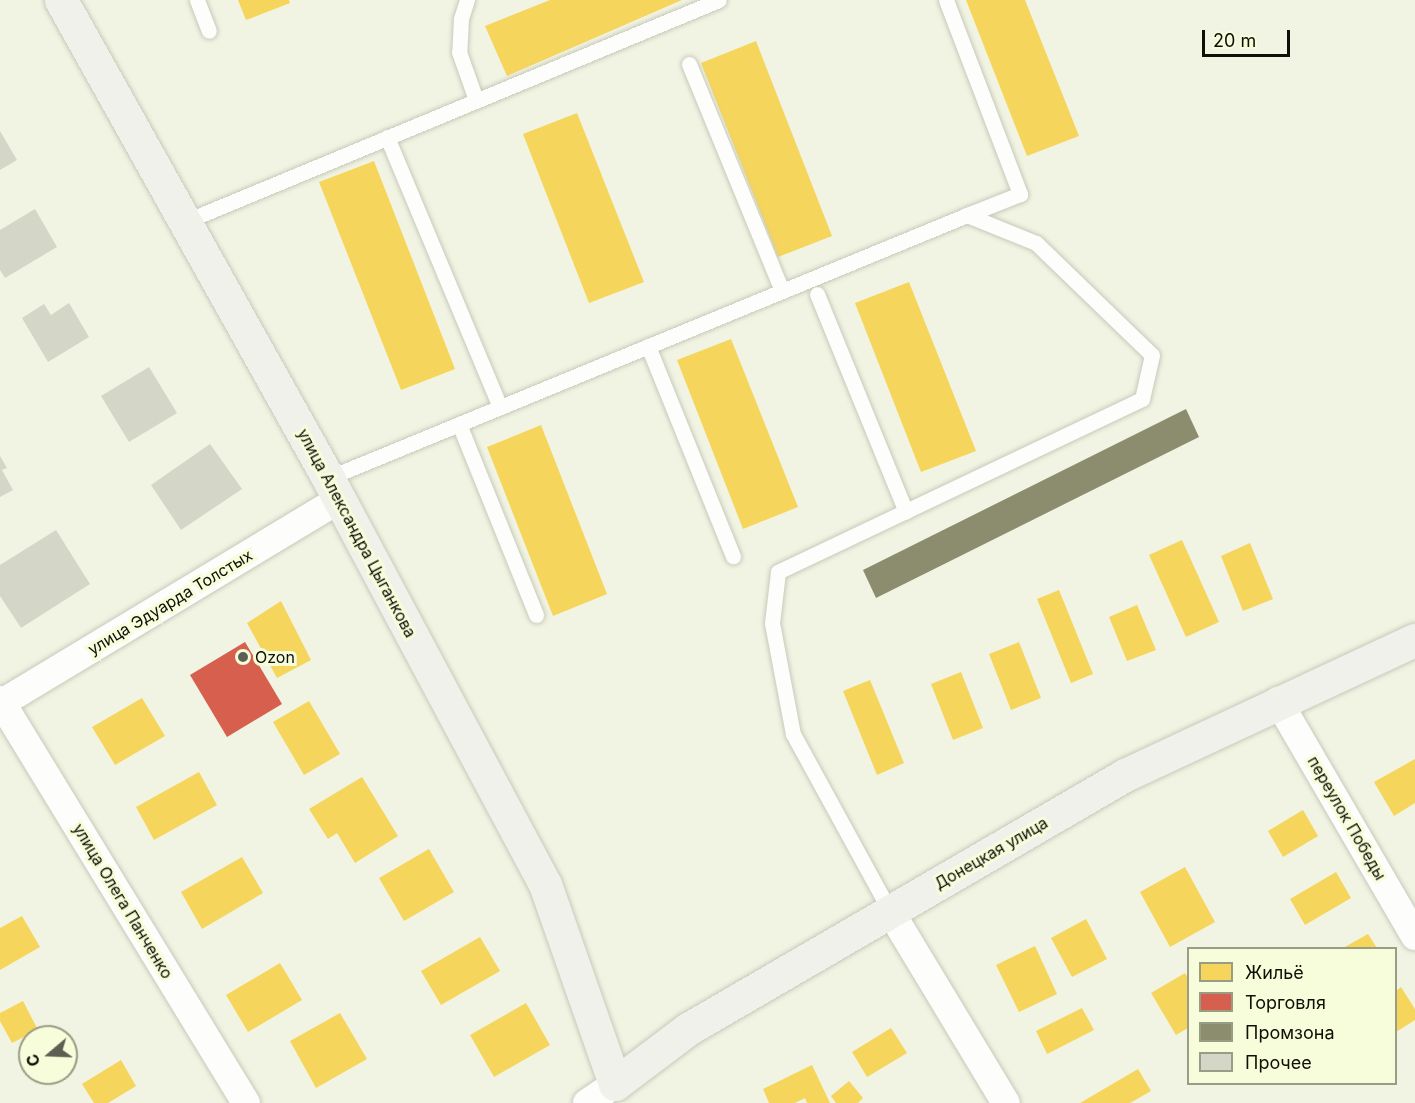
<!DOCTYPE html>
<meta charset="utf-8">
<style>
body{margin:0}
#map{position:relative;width:1415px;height:1103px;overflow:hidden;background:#f1f4e2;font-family:Inter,sans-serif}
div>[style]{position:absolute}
.homes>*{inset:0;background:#f6d55c}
.shops>*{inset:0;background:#d6604d}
.industry>*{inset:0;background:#8c8c6e}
.building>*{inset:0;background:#d4d6c8}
.roads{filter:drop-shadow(0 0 2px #c7c9bb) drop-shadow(0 0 2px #c7c9bb)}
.lane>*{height:15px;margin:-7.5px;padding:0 7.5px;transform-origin:7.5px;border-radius:7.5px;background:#fdfdfb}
.street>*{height:28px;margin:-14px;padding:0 14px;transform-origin:14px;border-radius:14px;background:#fdfdfb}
.secondary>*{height:33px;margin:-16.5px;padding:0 16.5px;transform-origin:16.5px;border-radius:16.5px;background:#eff1ea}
.dots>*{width:16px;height:16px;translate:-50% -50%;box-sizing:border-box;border:3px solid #f7fcda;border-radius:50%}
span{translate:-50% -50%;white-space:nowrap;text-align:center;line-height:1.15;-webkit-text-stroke:6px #f7fcda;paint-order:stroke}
.street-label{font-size:16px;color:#0e0f05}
.poi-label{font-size:16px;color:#0e0f05}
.left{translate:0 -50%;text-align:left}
.legend{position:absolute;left:1187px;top:947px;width:210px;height:138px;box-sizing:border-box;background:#f7fcda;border:2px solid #9a9d85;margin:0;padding:8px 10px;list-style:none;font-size:18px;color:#0e0f05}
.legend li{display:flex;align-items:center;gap:12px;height:30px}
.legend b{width:30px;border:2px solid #9a9d85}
.north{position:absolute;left:18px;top:1025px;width:60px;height:60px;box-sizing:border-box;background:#f7fcda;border:2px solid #9a9d85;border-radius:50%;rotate:251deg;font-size:16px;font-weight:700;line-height:24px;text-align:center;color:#0e0f05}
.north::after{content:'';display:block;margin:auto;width:21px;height:27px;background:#5d5f52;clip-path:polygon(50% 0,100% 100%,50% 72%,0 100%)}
.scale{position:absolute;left:1202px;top:30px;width:88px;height:27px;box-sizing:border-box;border:3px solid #0e0f05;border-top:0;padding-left:8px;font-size:18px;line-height:21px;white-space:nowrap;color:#0e0f05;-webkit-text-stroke:4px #f7fcda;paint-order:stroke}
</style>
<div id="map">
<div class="homes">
<div style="clip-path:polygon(238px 0,289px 0,290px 3px,246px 20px)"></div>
<div style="clip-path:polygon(550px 0,682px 0,507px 76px,485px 26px)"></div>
<div style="clip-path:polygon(966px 0,1025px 0,1079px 136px,1027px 156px)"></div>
<div style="clip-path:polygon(756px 41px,832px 236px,778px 257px,701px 63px)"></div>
<div style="clip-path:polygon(577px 113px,644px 282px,589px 303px,523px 134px)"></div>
<div style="clip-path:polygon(374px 161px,455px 369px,401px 390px,319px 182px)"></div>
<div style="clip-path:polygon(909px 282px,976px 451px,921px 472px,855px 303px)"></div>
<div style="clip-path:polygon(731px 339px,798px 507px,743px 529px,677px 360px)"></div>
<div style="clip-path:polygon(541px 425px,607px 594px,553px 616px,487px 447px)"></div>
<div style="clip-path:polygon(1182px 540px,1219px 622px,1186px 637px,1149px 555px)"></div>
<div style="clip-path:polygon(1250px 543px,1273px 599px,1243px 611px,1221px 556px)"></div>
<div style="clip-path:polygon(1059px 590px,1093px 674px,1071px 683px,1037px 599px)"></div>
<div style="clip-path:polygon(281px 601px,311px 660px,277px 678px,247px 623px)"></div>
<div style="clip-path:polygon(1137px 605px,1156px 650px,1127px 661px,1109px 617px)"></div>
<div style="clip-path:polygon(1019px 642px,1041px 698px,1011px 710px,989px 654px)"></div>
<div style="clip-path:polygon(961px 672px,983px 728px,953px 740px,931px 684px)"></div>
<div style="clip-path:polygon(870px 680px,904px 763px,877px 775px,843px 691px)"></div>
<div style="clip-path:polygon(142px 698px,165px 736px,115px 765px,92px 727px)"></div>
<div style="clip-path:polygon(309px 701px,340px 754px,304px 775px,273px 722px)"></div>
<div style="clip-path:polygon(1415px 759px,1415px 803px,1394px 816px,1374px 782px)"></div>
<div style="clip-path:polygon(199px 772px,217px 805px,154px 840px,136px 807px)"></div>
<div style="clip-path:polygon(362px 777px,398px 836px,355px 863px,337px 833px,328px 839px,309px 809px)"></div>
<div style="clip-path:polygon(1303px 810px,1318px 836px,1283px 857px,1268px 831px)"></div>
<div style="clip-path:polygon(429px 849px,454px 892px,404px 921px,379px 878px)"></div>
<div style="clip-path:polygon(242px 857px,263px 893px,202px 929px,181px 892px)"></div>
<div style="clip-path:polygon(1185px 867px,1215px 922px,1170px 947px,1140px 892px)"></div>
<div style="clip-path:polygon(1336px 872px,1351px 898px,1305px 925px,1290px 899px)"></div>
<div style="clip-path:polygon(22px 916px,40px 947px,0 970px,0 928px)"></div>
<div style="clip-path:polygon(1086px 919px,1107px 959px,1072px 977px,1051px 938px)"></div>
<div style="clip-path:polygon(1368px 934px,1377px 948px,1343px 948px)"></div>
<div style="clip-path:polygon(480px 937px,500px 971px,441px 1005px,421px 971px)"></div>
<div style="clip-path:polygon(1035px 946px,1057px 994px,1019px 1012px,996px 965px)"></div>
<div style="clip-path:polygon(280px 963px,302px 1000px,248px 1032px,226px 995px)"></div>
<div style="clip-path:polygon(1185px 973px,1188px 978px,1188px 1028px,1176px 1035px,1151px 993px)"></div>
<div style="clip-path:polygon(1401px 987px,1415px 1009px,1415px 1020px,1396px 1032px,1396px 991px)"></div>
<div style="clip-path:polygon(23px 1001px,38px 1030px,12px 1043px,0 1021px,0 1013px)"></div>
<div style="clip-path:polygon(526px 1003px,550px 1045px,494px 1077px,470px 1035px)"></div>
<div style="clip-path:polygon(1082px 1008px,1094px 1030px,1047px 1054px,1036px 1031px)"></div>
<div style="clip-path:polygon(340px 1013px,367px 1059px,316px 1088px,290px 1041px)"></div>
<div style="clip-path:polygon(891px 1028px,907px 1053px,867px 1077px,852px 1052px)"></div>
<div style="clip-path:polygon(121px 1060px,136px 1086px,108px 1103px,94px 1103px,82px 1084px)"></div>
<div style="clip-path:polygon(812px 1065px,830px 1103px,807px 1103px,805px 1098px,795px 1103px,769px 1103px,763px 1089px)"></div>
<div style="clip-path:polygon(1138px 1069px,1151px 1091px,1130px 1103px,1080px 1103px)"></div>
<div style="clip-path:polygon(849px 1081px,863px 1098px,858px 1103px,836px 1103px,831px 1096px)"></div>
</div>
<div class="shops">
<div style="clip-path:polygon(245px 642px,282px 704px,227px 737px,190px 675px)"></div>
</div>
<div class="industry">
<div style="clip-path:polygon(1186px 409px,1199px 437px,876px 598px,863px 570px)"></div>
</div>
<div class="building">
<div style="clip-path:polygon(0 131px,17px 160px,0 170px)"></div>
<div style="clip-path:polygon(35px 209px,57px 247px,5px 278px,0 270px,0 230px)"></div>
<div style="clip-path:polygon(69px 303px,89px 337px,48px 362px,22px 318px,44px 304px,51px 315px)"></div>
<div style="clip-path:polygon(149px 367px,177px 413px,129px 442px,101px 396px)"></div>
<div style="clip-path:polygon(210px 444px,242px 489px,181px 530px,151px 485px)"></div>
<div style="clip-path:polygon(0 456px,7px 468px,2px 470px,13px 490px,0 497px)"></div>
<div style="clip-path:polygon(56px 530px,90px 584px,21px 628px,0 596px,0 565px)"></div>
</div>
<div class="roads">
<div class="lane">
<div style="left:197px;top:0;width:33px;rotate:69deg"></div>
<div style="left:467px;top:0;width:20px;rotate:108deg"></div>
<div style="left:461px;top:19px;width:33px;rotate:93deg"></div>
<div style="left:459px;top:52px;width:51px;rotate:70.5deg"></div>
<div style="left:946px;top:0;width:208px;rotate:69.1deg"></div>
<div style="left:1020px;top:194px;width:57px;rotate:158.4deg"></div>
<div style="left:689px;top:64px;width:245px;rotate:67.7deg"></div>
<div style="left:387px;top:137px;width:293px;rotate:67.3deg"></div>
<div style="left:184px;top:222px;width:579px;rotate:-22.54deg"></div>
<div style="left:817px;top:294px;width:235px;rotate:67.8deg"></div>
<div style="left:648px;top:346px;width:227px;rotate:68deg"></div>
<div style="left:459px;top:424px;width:206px;rotate:68deg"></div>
<div style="left:328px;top:478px;width:691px;rotate:-22.37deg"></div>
<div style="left:967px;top:215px;width:74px;rotate:22.1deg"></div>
<div style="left:1036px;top:243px;width:161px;rotate:44deg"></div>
<div style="left:1152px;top:355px;width:45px;rotate:102.8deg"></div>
<div style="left:1142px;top:399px;width:403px;rotate:154.6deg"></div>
<div style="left:778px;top:572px;width:51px;rotate:96.7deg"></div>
<div style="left:772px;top:623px;width:113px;rotate:79.3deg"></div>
<div style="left:793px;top:734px;width:202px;rotate:61.3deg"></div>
</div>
<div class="street">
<div style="left:0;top:700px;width:472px;rotate:58.6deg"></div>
<div style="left:1278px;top:701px;width:272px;rotate:59.8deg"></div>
<div style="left:0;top:704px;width:397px;rotate:-31.1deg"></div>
<div style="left:890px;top:911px;width:224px;rotate:58.9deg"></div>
<div style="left:587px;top:1103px;width:34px;rotate:-34deg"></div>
</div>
<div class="secondary">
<div style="left:61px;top:0;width:548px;rotate:60.81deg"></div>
<div style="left:328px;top:478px;width:460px;rotate:61.9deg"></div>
<div style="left:545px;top:884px;width:212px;rotate:70.7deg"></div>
<div style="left:615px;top:1084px;width:91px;rotate:-37deg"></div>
<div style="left:688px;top:1029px;width:505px;rotate:-30.17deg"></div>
<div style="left:1125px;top:775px;width:320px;rotate:-25deg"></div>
</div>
</div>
<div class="dots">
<div style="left:243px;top:657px;background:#5d5f52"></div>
</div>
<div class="street-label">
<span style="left:357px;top:533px;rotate:62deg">улица Александра Цыганкова</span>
<span style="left:170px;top:602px;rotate:-31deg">улица Эдуарда Толстых</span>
<span style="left:1347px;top:818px;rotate:60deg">переулок Победы</span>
<span style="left:991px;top:853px;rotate:-30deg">Донецкая улица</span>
<span style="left:123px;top:901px;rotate:59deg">улица Олега Панченко</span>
</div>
<div class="poi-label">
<span class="left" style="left:255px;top:657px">Ozon</span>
</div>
<ul class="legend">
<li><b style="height:16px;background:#f6d55c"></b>Жильё</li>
<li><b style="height:16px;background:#d6604d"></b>Торговля</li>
<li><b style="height:16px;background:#8c8c6e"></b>Промзона</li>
<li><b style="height:16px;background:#d4d6c8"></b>Прочее</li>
</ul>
<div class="north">С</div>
<div class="scale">20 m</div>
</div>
